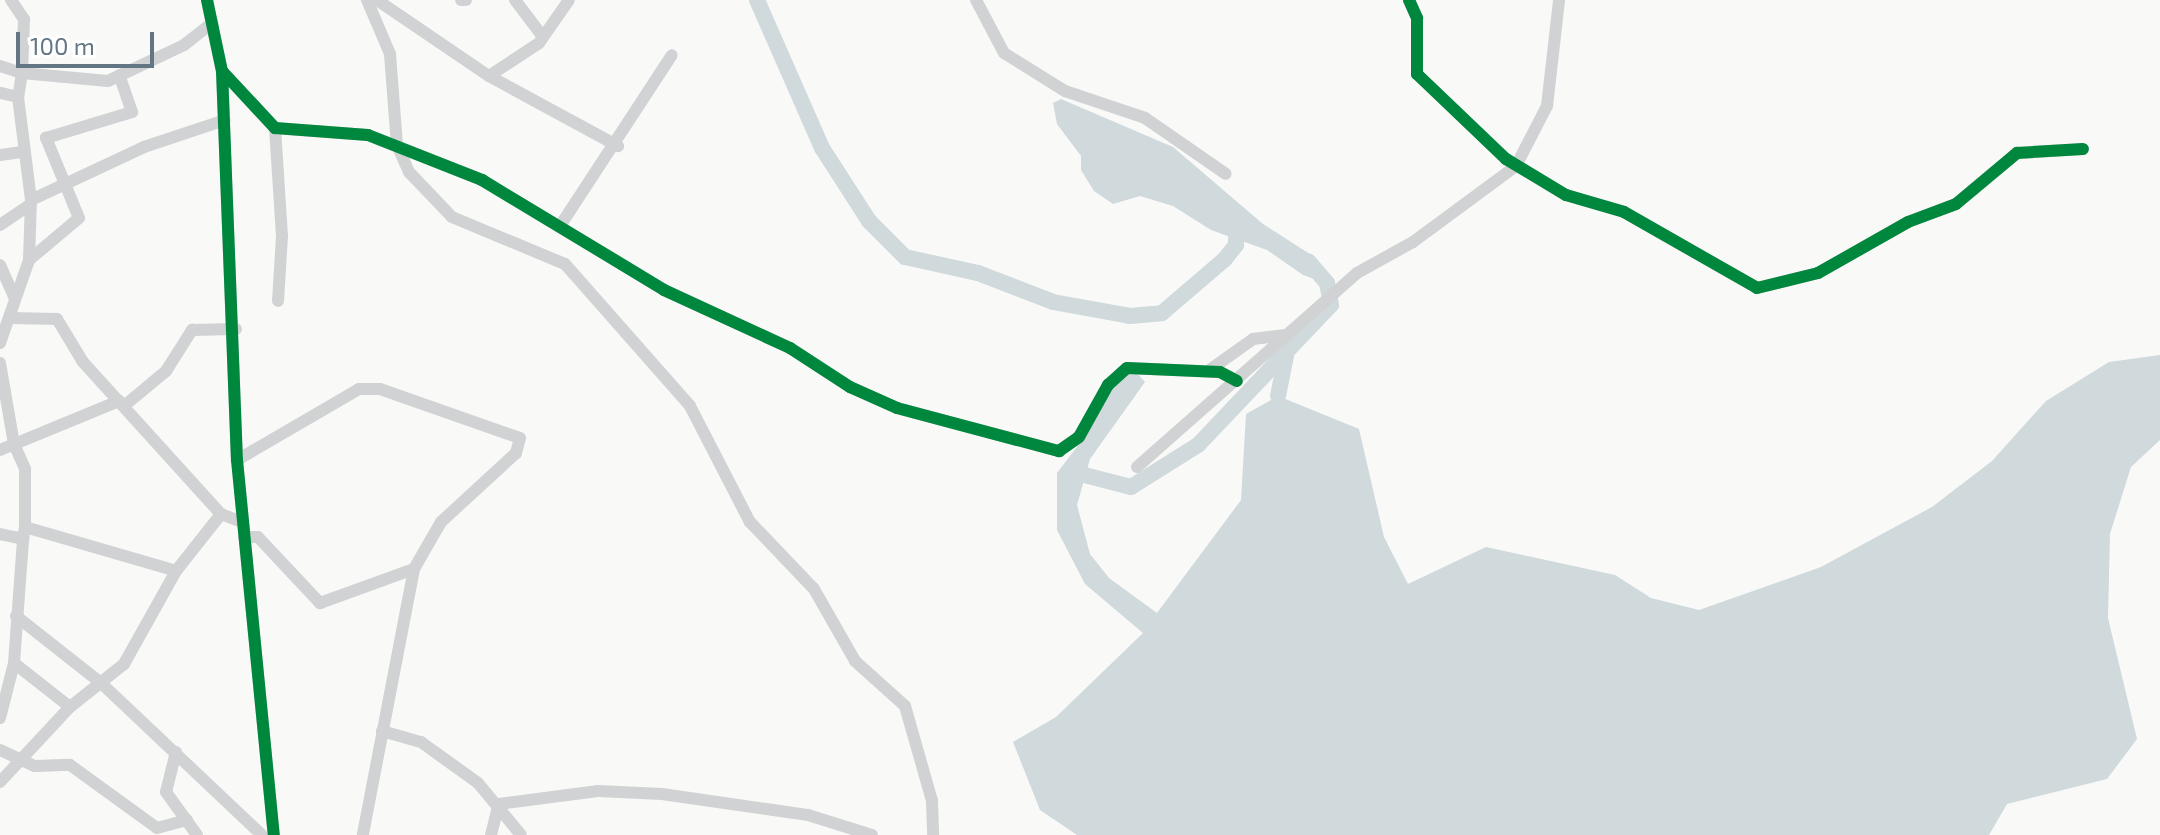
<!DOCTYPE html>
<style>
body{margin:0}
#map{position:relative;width:2160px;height:835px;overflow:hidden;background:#f9f9f8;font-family:"Exo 2",sans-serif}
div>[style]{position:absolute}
.water>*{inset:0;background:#d0d9db}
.river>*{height:16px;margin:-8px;padding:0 8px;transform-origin:8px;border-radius:8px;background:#d0d9db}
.minor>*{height:12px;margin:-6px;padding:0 6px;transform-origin:6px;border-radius:6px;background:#d1d2d3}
.cycleway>*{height:12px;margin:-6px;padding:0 6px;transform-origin:6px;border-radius:6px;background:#00873e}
span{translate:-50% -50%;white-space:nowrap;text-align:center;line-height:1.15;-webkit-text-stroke:8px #fff;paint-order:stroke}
.scale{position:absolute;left:16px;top:32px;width:138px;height:36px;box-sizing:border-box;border:4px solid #637684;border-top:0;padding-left:10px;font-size:24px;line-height:28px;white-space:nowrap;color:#637684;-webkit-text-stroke:6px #fff;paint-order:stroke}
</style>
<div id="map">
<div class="water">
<div style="clip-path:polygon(1061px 99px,1173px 147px,1263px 224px,1313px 256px,1324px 271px,1317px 280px,1303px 275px,1267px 250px,1211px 230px,1173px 206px,1140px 196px,1113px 204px,1094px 191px,1081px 170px,1081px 156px,1057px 124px,1053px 103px)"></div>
<div style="clip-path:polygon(2160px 355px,2160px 440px,2131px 467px,2110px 534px,2108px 618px,2137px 739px,2107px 779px,2007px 804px,1989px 835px,1077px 835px,1040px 810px,1013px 742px,1056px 717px,1143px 633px,1085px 584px,1057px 530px,1057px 473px,1086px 435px,1105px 395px,1134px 370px,1145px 382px,1090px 459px,1077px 505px,1090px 554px,1109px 578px,1157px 613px,1241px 500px,1246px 414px,1278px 396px,1359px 429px,1384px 537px,1408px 584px,1486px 547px,1615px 575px,1651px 598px,1699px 610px,1821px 567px,1932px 507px,1992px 461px,2046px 401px,2109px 362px)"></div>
</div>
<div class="river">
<div style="left:757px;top:0;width:162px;rotate:66.3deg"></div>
<div style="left:822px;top:148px;width:87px;rotate:57.2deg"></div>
<div style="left:869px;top:221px;width:51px;rotate:45deg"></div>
<div style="left:905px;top:257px;width:75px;rotate:12.4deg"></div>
<div style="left:978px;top:273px;width:80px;rotate:21.1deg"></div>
<div style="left:1053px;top:302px;width:78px;rotate:10.3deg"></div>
<div style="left:1130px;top:316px;width:32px;rotate:-5deg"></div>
<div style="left:1162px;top:313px;width:83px;rotate:-40.6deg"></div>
<div style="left:1225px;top:259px;width:18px;rotate:-52deg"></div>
<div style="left:1236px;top:245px;width:27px;rotate:-88deg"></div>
<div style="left:1278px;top:396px;width:41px;rotate:-78.7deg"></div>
<div style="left:1069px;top:471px;width:64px;rotate:14.5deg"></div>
<div style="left:1131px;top:487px;width:79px;rotate:-32.1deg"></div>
<div style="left:1198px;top:445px;width:193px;rotate:-46.5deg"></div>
<div style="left:1331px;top:305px;width:22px;rotate:-100deg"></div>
<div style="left:1327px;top:283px;width:29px;rotate:-131deg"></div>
</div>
<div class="minor">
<div style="left:11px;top:0;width:23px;rotate:56deg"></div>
<div style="left:24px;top:19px;width:54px;rotate:92.1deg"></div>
<div style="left:22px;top:73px;width:86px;rotate:5.3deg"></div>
<div style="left:108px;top:81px;width:84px;rotate:-25.3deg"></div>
<div style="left:184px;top:45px;width:36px;rotate:-38deg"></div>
<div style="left:207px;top:0;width:73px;rotate:78.1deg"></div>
<div style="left:222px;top:71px;width:389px;rotate:87.8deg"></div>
<div style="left:237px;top:460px;width:377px;rotate:84.4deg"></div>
<div style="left:367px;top:0;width:59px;rotate:66.9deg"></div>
<div style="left:390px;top:54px;width:91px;rotate:85.6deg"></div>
<div style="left:397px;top:145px;width:30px;rotate:66deg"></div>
<div style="left:409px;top:172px;width:62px;rotate:46.3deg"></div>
<div style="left:452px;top:217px;width:122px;rotate:22.6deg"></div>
<div style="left:565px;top:264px;width:189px;rotate:48.6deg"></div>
<div style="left:690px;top:406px;width:131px;rotate:62.7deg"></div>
<div style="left:750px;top:522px;width:93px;rotate:46.3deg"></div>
<div style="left:814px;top:589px;width:83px;rotate:60.3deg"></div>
<div style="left:855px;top:661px;width:67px;rotate:42deg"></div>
<div style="left:905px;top:706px;width:99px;rotate:74.1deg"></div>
<div style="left:932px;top:801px;width:34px;rotate:88deg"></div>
<div style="left:377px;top:0;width:135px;rotate:34.2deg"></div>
<div style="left:489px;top:76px;width:147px;rotate:28.5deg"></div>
<div style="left:461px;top:0;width:5px"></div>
<div style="left:515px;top:0;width:46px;rotate:52.9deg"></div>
<div style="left:976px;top:0;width:60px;rotate:62.2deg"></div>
<div style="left:1004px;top:53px;width:72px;rotate:31.9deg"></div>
<div style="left:1065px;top:91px;width:84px;rotate:18.6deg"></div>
<div style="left:1145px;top:118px;width:98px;rotate:34.7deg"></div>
<div style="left:1409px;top:0;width:20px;rotate:66deg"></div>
<div style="left:1417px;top:18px;width:56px;rotate:90deg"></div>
<div style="left:1417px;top:74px;width:123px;rotate:43.7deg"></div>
<div style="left:1506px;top:159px;width:70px;rotate:31deg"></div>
<div style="left:1566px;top:195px;width:60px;rotate:16.3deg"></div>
<div style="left:1624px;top:212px;width:153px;rotate:29.7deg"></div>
<div style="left:1757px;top:288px;width:63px;rotate:-13.8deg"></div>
<div style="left:1818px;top:273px;width:103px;rotate:-29.5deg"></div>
<div style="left:1908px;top:222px;width:51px;rotate:-20.6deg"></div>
<div style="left:1956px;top:204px;width:80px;rotate:-39.9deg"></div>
<div style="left:2017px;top:153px;width:66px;rotate:-3.5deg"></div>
<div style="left:0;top:66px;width:23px;rotate:18deg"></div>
<div style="left:22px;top:73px;width:24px;rotate:99deg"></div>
<div style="left:18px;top:97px;width:18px;rotate:-167deg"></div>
<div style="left:222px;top:71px;width:78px;rotate:47.1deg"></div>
<div style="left:275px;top:128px;width:93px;rotate:4.3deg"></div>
<div style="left:368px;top:135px;width:123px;rotate:21.5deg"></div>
<div style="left:482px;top:180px;width:213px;rotate:31.1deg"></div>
<div style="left:664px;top:290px;width:139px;rotate:24.7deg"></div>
<div style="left:790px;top:348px;width:72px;rotate:33deg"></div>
<div style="left:850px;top:387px;width:51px;rotate:24.1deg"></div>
<div style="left:897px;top:408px;width:168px;rotate:14.9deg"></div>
<div style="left:1059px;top:451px;width:24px;rotate:-35deg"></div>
<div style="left:1079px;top:437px;width:60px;rotate:-60.9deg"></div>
<div style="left:1108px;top:385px;width:25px;rotate:-42deg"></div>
<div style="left:1127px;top:368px;width:93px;rotate:2.5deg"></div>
<div style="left:1220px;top:372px;width:19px;rotate:28deg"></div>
<div style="left:489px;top:76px;width:60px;rotate:-33.4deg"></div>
<div style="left:539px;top:43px;width:52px;rotate:-55.1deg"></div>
<div style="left:18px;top:97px;width:104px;rotate:82.8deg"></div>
<div style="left:275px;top:128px;width:108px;rotate:86.3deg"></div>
<div style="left:282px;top:236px;width:65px;rotate:93.5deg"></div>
<div style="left:0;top:155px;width:22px;rotate:-8deg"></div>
<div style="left:0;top:225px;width:37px;rotate:-34deg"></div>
<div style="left:560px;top:226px;width:204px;rotate:-56.8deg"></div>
<div style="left:29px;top:260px;width:65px;rotate:-40deg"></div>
<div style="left:79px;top:218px;width:87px;rotate:-112.4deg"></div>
<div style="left:46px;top:138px;width:90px;rotate:-16.8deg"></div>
<div style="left:132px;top:112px;width:39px;rotate:-109deg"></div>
<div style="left:0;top:265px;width:36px;rotate:66deg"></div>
<div style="left:11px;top:318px;width:46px;rotate:1.2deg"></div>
<div style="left:57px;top:319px;width:50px;rotate:58.8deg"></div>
<div style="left:83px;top:362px;width:205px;rotate:47.8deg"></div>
<div style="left:0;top:343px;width:88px;rotate:-70.7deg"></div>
<div style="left:29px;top:260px;width:60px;rotate:-88.1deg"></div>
<div style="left:31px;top:200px;width:125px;rotate:-25.1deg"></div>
<div style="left:144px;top:147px;width:85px;rotate:-18.4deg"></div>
<div style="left:0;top:363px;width:82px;rotate:80.2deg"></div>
<div style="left:14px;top:444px;width:27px;rotate:66deg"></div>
<div style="left:25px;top:469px;width:58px;rotate:90deg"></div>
<div style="left:1211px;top:369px;width:52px;rotate:-35.5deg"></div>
<div style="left:1253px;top:339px;width:35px;rotate:-7deg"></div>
<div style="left:124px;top:406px;width:55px;rotate:-39.8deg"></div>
<div style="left:166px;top:371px;width:49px;rotate:-57.6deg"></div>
<div style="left:192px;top:330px;width:44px;rotate:-1.3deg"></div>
<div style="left:0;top:450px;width:129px;rotate:-22.4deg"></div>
<div style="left:237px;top:460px;width:141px;rotate:-30.2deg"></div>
<div style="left:359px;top:389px;width:21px"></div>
<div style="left:380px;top:389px;width:148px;rotate:19.3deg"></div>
<div style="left:520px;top:438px;width:16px;rotate:105deg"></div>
<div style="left:516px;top:453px;width:102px;rotate:137.4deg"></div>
<div style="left:441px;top:522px;width:54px;rotate:119.9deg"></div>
<div style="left:414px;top:569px;width:271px;rotate:100.9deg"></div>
<div style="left:1137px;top:467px;width:293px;rotate:-41.4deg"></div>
<div style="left:1357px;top:273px;width:64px;rotate:-29deg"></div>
<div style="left:1413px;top:242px;width:128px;rotate:-36.4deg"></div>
<div style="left:1516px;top:166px;width:68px;rotate:-62.7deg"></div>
<div style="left:1547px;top:106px;width:107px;rotate:-83.5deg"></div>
<div style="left:0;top:534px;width:24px;rotate:12deg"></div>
<div style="left:23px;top:539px;width:12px;rotate:-81deg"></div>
<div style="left:25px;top:527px;width:157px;rotate:16.2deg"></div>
<div style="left:176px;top:571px;width:73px;rotate:-51.7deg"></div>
<div style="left:221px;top:514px;width:22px;rotate:21deg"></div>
<div style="left:244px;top:537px;width:14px"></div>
<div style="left:258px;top:537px;width:91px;rotate:46.8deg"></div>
<div style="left:320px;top:603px;width:100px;rotate:-19.9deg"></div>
<div style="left:16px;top:616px;width:107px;rotate:38.2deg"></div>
<div style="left:100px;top:682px;width:223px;rotate:43.4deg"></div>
<div style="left:14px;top:663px;width:71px;rotate:38.2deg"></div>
<div style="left:0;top:718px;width:57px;rotate:-75.7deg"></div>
<div style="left:14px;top:663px;width:124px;rotate:-85.8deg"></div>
<div style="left:382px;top:731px;width:41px;rotate:15.8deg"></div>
<div style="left:421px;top:742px;width:70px;rotate:35.7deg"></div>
<div style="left:478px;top:783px;width:67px;rotate:50.4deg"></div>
<div style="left:0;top:750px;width:38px;rotate:25deg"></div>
<div style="left:35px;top:766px;width:35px;rotate:-2deg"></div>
<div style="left:70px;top:765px;width:107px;rotate:35.9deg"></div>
<div style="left:157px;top:828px;width:31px;rotate:-15deg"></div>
<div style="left:176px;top:752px;width:41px;rotate:104deg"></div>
<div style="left:166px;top:792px;width:53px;rotate:54.2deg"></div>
<div style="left:0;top:782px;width:103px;rotate:-47deg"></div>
<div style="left:70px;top:707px;width:69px;rotate:-38.5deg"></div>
<div style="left:124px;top:664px;width:107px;rotate:-60.8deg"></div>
<div style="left:499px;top:804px;width:100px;rotate:-7.5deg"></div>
<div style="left:598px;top:791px;width:64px;rotate:2.7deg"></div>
<div style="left:662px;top:794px;width:148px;rotate:8.2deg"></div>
<div style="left:808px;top:815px;width:67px;rotate:17.4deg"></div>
<div style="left:491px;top:835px;width:32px;rotate:-76deg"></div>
</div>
<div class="cycleway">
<div style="left:207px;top:0;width:73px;rotate:78.1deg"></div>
<div style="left:222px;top:71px;width:389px;rotate:87.8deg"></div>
<div style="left:237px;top:460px;width:377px;rotate:84.4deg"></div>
<div style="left:1409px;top:0;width:20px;rotate:66deg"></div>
<div style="left:1417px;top:18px;width:56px;rotate:90deg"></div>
<div style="left:1417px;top:74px;width:123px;rotate:43.7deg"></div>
<div style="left:1506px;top:159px;width:70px;rotate:31deg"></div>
<div style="left:1566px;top:195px;width:60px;rotate:16.3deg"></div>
<div style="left:1624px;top:212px;width:153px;rotate:29.7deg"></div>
<div style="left:1757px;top:288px;width:63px;rotate:-13.8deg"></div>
<div style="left:1818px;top:273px;width:103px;rotate:-29.5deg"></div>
<div style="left:1908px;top:222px;width:51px;rotate:-20.6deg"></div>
<div style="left:1956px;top:204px;width:80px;rotate:-39.9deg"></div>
<div style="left:2017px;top:153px;width:66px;rotate:-3.5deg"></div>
<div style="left:222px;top:71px;width:78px;rotate:47.1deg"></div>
<div style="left:275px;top:128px;width:93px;rotate:4.3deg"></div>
<div style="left:368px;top:135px;width:123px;rotate:21.5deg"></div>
<div style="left:482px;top:180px;width:213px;rotate:31.1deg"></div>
<div style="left:664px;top:290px;width:139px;rotate:24.7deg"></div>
<div style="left:790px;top:348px;width:72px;rotate:33deg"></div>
<div style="left:850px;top:387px;width:51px;rotate:24.1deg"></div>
<div style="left:897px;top:408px;width:168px;rotate:14.9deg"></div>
<div style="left:1059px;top:451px;width:24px;rotate:-35deg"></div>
<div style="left:1079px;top:437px;width:60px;rotate:-60.9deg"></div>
<div style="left:1108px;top:385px;width:25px;rotate:-42deg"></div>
<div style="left:1127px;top:368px;width:93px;rotate:2.5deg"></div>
<div style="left:1220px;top:372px;width:19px;rotate:28deg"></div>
</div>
<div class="scale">100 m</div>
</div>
